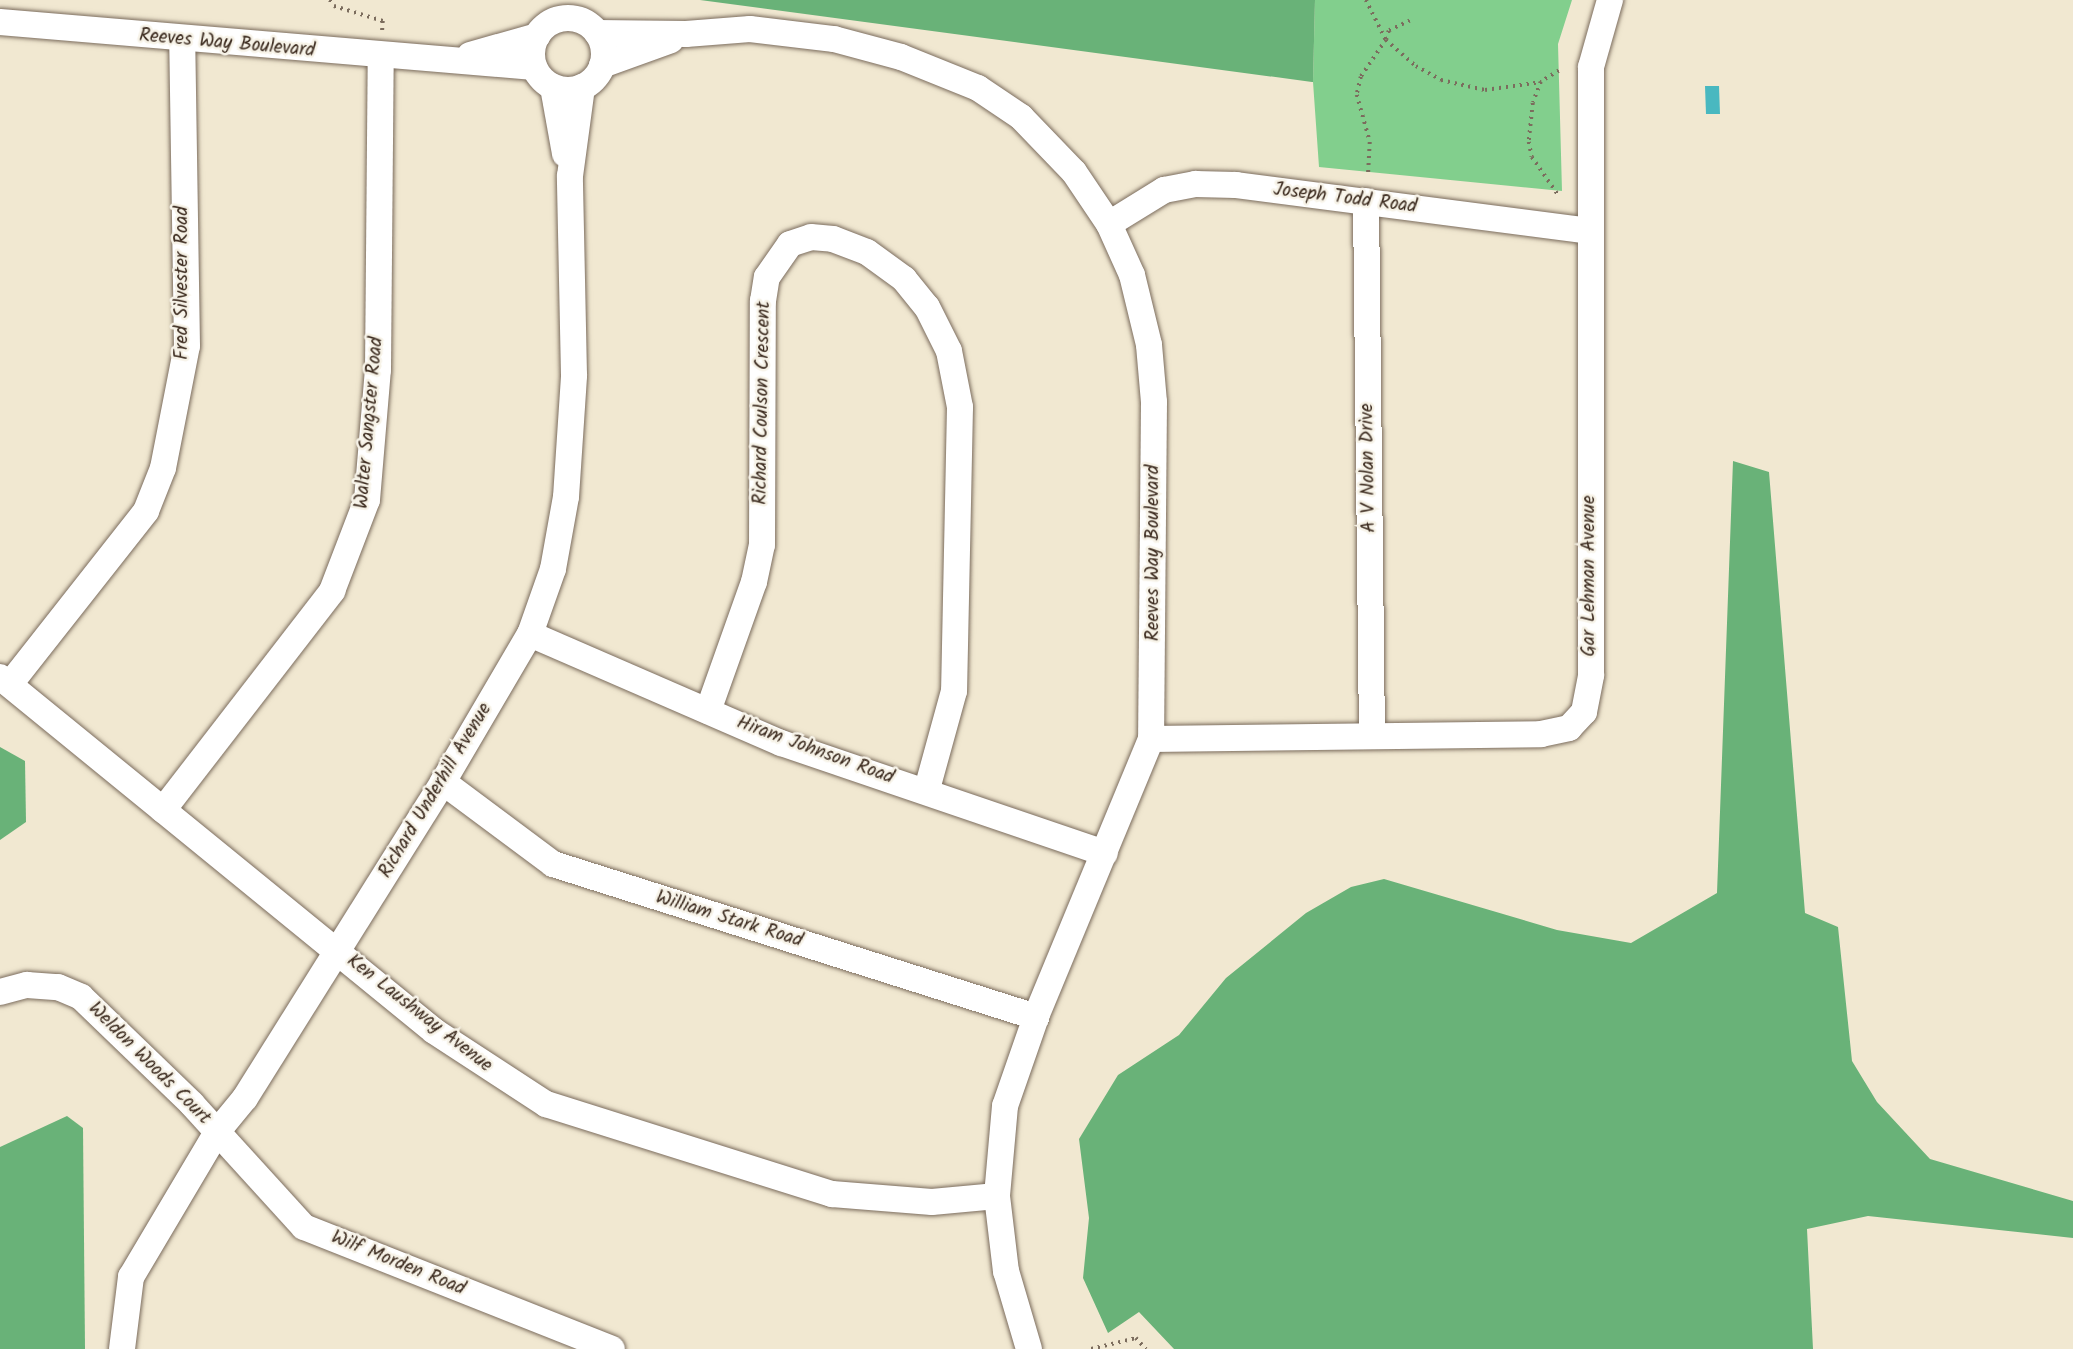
<!DOCTYPE html>
<style>
body{margin:0}
#map{position:relative;width:2073px;height:1349px;overflow:hidden;background:#f1e8d1;font-family:Kalam,sans-serif}
div>[style]{position:absolute}
.green>*{inset:0;background:#82cf8d}
.forest>*{inset:0;background:#69b278}
.water>*{inset:0;background:#49b8c0}
.path>*{height:3.5px;margin-top:-1.75px;transform-origin:0;background:repeating-linear-gradient(90deg,#7b6c5d 0 2px,transparent 0 7px)}
.roads{filter:drop-shadow(0 0 2px #7b6c5d) drop-shadow(0 0 2px #7b6c5d)}
.minor>*{height:26px;margin:-13px;padding:0 13px;transform-origin:13px;border-radius:13px;background:#fff}
.minor>.ring{margin:-13px;padding:0;box-sizing:content-box;background:none;border:26px solid #fff;border-radius:50%}
span{translate:-50% -50%;white-space:nowrap;text-align:center;line-height:1.15;-webkit-text-stroke:5px #f7f3e8;paint-order:stroke}
.street-label{font-size:19px;color:#3b2a1e}
</style>
<div id="map">
<div class="green">
<div style="clip-path:polygon(1315px 0,1572px 0,1558px 44px,1562px 191px,1319px 167px,1313px 82px)"></div>
</div>
<div class="forest">
<div style="clip-path:polygon(700px 0,1315px 0,1313px 82px,1312px 82px)"></div>
<div style="clip-path:polygon(1733px 461px,1769px 472px,1805px 913px,1838px 927px,1852px 1061px,1877px 1102px,1930px 1159px,2073px 1201px,2073px 1238px,1868px 1216px,1807px 1229px,1813px 1349px,1174px 1349px,1139px 1312px,1108px 1333px,1083px 1278px,1089px 1218px,1079px 1139px,1118px 1075px,1179px 1035px,1226px 978px,1306px 913px,1351px 887px,1384px 879px,1557px 930px,1631px 943px,1717px 893px)"></div>
<div style="clip-path:polygon(0 747px,25px 761px,26px 822px,0 840px)"></div>
<div style="clip-path:polygon(67px 1116px,83px 1128px,85px 1349px,0 1349px,0 1147px)"></div>
</div>
<div class="water">
<div style="clip-path:polygon(1705px 86px,1719px 86px,1720px 114px,1706px 114px)"></div>
</div>
<div class="path">
<div style="left:330px;top:0;width:7px;rotate:56deg"></div>
<div style="left:334px;top:6px;width:51px;rotate:17deg"></div>
<div style="left:383px;top:21px;width:13px;rotate:94deg"></div>
<div style="left:1366px;top:0;width:45px;rotate:63.4deg"></div>
<div style="left:1386px;top:40px;width:45px;rotate:124deg"></div>
<div style="left:1361px;top:77px;width:18px;rotate:103deg"></div>
<div style="left:1357px;top:95px;width:49px;rotate:74.5deg"></div>
<div style="left:1370px;top:142px;width:33px;rotate:93deg"></div>
<div style="left:1410px;top:21px;width:23px;rotate:155deg"></div>
<div style="left:1389px;top:31px;width:9px;rotate:108deg"></div>
<div style="left:1386px;top:40px;width:40px;rotate:41deg"></div>
<div style="left:1416px;top:66px;width:29px;rotate:29deg"></div>
<div style="left:1441px;top:80px;width:45px;rotate:12.8deg"></div>
<div style="left:1485px;top:90px;width:57px;rotate:-8.1deg"></div>
<div style="left:1559px;top:71px;width:21px;rotate:149deg"></div>
<div style="left:1541px;top:82px;width:22px;rotate:111deg"></div>
<div style="left:1533px;top:103px;width:39px;rotate:96deg"></div>
<div style="left:1529px;top:142px;width:15px;rotate:79deg"></div>
<div style="left:1532px;top:157px;width:47px;rotate:55.3deg"></div>
<div style="left:1091px;top:1349px;width:46px;rotate:-13.7deg"></div>
<div style="left:1136px;top:1338px;width:15px;rotate:48deg"></div>
</div>
<div class="roads">
<div class="minor">
<div class="ring" style="left:532px;top:18px;width:46px;height:46px"></div>
<div style="left:0;top:22px;width:536px;rotate:4.82deg"></div>
<div style="left:597px;top:33px;width:89px;rotate:0.6deg"></div>
<div style="left:686px;top:34px;width:64px;rotate:-4.5deg"></div>
<div style="left:750px;top:29px;width:85px;rotate:6.8deg"></div>
<div style="left:834px;top:39px;width:69px;rotate:15deg"></div>
<div style="left:901px;top:57px;width:83px;rotate:21.9deg"></div>
<div style="left:978px;top:88px;width:52px;rotate:34deg"></div>
<div style="left:1021px;top:117px;width:76px;rotate:46.1deg"></div>
<div style="left:1074px;top:172px;width:63px;rotate:56.1deg"></div>
<div style="left:1109px;top:224px;width:56px;rotate:65.7deg"></div>
<div style="left:1132px;top:275px;width:72px;rotate:76.3deg"></div>
<div style="left:1149px;top:345px;width:57px;rotate:85deg"></div>
<div style="left:1154px;top:402px;width:337px;rotate:90.5deg"></div>
<div style="left:1151px;top:739px;width:301px;rotate:112.5deg"></div>
<div style="left:1036px;top:1017px;width:94px;rotate:109.2deg"></div>
<div style="left:1005px;top:1106px;width:90px;rotate:95.1deg"></div>
<div style="left:997px;top:1196px;width:76px;rotate:83.2deg"></div>
<div style="left:1006px;top:1271px;width:81px;rotate:73.6deg"></div>
<div style="left:470px;top:55px;width:70px;rotate:-15.8deg"></div>
<div style="left:602px;top:65px;width:73px;rotate:-19.9deg"></div>
<div style="left:553px;top:87px;width:68px;rotate:79.8deg"></div>
<div style="left:1366px;top:201px;width:534px;rotate:89.36deg"></div>
<div style="left:1109px;top:224px;width:65px;rotate:-31.7deg"></div>
<div style="left:1164px;top:190px;width:32px;rotate:-11deg"></div>
<div style="left:1195px;top:184px;width:41px;rotate:1.4deg"></div>
<div style="left:1236px;top:185px;width:357px;rotate:7.4deg"></div>
<div style="left:530px;top:634px;width:274px;rotate:23.5deg"></div>
<div style="left:781px;top:743px;width:342px;rotate:18.8deg"></div>
<div style="left:0;top:677px;width:560px;rotate:39.2deg"></div>
<div style="left:434px;top:1031px;width:134px;rotate:33.1deg"></div>
<div style="left:546px;top:1104px;width:300px;rotate:17.5deg"></div>
<div style="left:832px;top:1194px;width:100px;rotate:4.6deg"></div>
<div style="left:932px;top:1202px;width:65px;rotate:-5.3deg"></div>
<div style="left:10px;top:684px;width:220px;rotate:-51.8deg"></div>
<div style="left:146px;top:511px;width:46px;rotate:-68.4deg"></div>
<div style="left:163px;top:468px;width:124px;rotate:-78.9deg"></div>
<div style="left:187px;top:346px;width:306px;rotate:-90.9deg"></div>
<div style="left:708px;top:711px;width:137px;rotate:-70.4deg"></div>
<div style="left:754px;top:582px;width:38px;rotate:-78deg"></div>
<div style="left:762px;top:545px;width:244px;rotate:-89.8deg"></div>
<div style="left:763px;top:301px;width:24px;rotate:-81deg"></div>
<div style="left:767px;top:277px;width:40px;rotate:-55.1deg"></div>
<div style="left:790px;top:244px;width:22px;rotate:-18deg"></div>
<div style="left:811px;top:237px;width:22px;rotate:5deg"></div>
<div style="left:833px;top:239px;width:36px;rotate:21deg"></div>
<div style="left:867px;top:252px;width:46px;rotate:36.1deg"></div>
<div style="left:904px;top:279px;width:36px;rotate:51deg"></div>
<div style="left:927px;top:307px;width:49px;rotate:63.4deg"></div>
<div style="left:949px;top:351px;width:57px;rotate:78.9deg"></div>
<div style="left:960px;top:407px;width:284px;rotate:91.2deg"></div>
<div style="left:954px;top:691px;width:102px;rotate:105.4deg"></div>
<div style="left:1151px;top:739px;width:390px;rotate:-0.7deg"></div>
<div style="left:1541px;top:734px;width:29px;rotate:-12deg"></div>
<div style="left:1569px;top:728px;width:22px;rotate:-47deg"></div>
<div style="left:1584px;top:712px;width:38px;rotate:-79deg"></div>
<div style="left:1591px;top:675px;width:608px;rotate:-90deg"></div>
<div style="left:1591px;top:67px;width:70px;rotate:-74.2deg"></div>
<div style="left:443px;top:782px;width:137px;rotate:36.7deg"></div>
<div style="left:553px;top:864px;width:507px;rotate:17.58deg"></div>
<div style="left:163px;top:810px;width:277px;rotate:-52.3deg"></div>
<div style="left:332px;top:591px;width:97px;rotate:-69deg"></div>
<div style="left:367px;top:500px;width:130px;rotate:-85.2deg"></div>
<div style="left:378px;top:370px;width:313px;rotate:-89.5deg"></div>
<div style="left:0;top:992px;width:28px;rotate:-15deg"></div>
<div style="left:27px;top:985px;width:31px;rotate:4deg"></div>
<div style="left:58px;top:987px;width:25px;rotate:23deg"></div>
<div style="left:81px;top:997px;width:154px;rotate:43.9deg"></div>
<div style="left:192px;top:1104px;width:166px;rotate:47.7deg"></div>
<div style="left:304px;top:1227px;width:331px;rotate:21.6deg"></div>
<div style="left:122px;top:1349px;width:73px;rotate:-82.9deg"></div>
<div style="left:131px;top:1277px;width:169px;rotate:-59.3deg"></div>
<div style="left:217px;top:1132px;width:44px;rotate:-50.5deg"></div>
<div style="left:245px;top:1098px;width:373px;rotate:-57.9deg"></div>
<div style="left:443px;top:782px;width:172px;rotate:-59.6deg"></div>
<div style="left:530px;top:634px;width:69px;rotate:-70.5deg"></div>
<div style="left:553px;top:569px;width:73px;rotate:-79.8deg"></div>
<div style="left:566px;top:497px;width:122px;rotate:-86.2deg"></div>
<div style="left:574px;top:375px;width:199px;rotate:-91.2deg"></div>
<div style="left:570px;top:176px;width:90px;rotate:-82.3deg"></div>
</div>
</div>
<div class="street-label">
<span style="left:227px;top:44px;rotate:5deg">Reeves Way Boulevard</span>
<span style="left:1345px;top:199px;rotate:7deg">Joseph Todd Road</span>
<span style="left:183px;top:283px;rotate:-90deg">Fred Silvester Road</span>
<span style="left:763px;top:403px;rotate:-89deg">Richard Coulson Crescent</span>
<span style="left:370px;top:423px;rotate:-85deg">Walter Sangster Road</span>
<span style="left:1369px;top:468px;rotate:-91deg">A V Nolan Drive</span>
<span style="left:1154px;top:553px;rotate:-90deg">Reeves Way Boulevard</span>
<span style="left:1590px;top:576px;rotate:-90deg">Gar Lehman Avenue</span>
<span style="left:815px;top:751px;rotate:20deg">Hiram Johnson Road</span>
<span style="left:436px;top:791px;rotate:-59deg">Richard Underhill Avenue</span>
<span style="left:729px;top:920px;rotate:17deg">William Stark Road</span>
<span style="left:419px;top:1014px;rotate:38deg">Ken Laushway Avenue</span>
<span style="left:149px;top:1064px;rotate:45deg">Weldon Woods Court</span>
<span style="left:398px;top:1264px;rotate:22deg">Wilf Morden Road</span>
</div>
</div>
